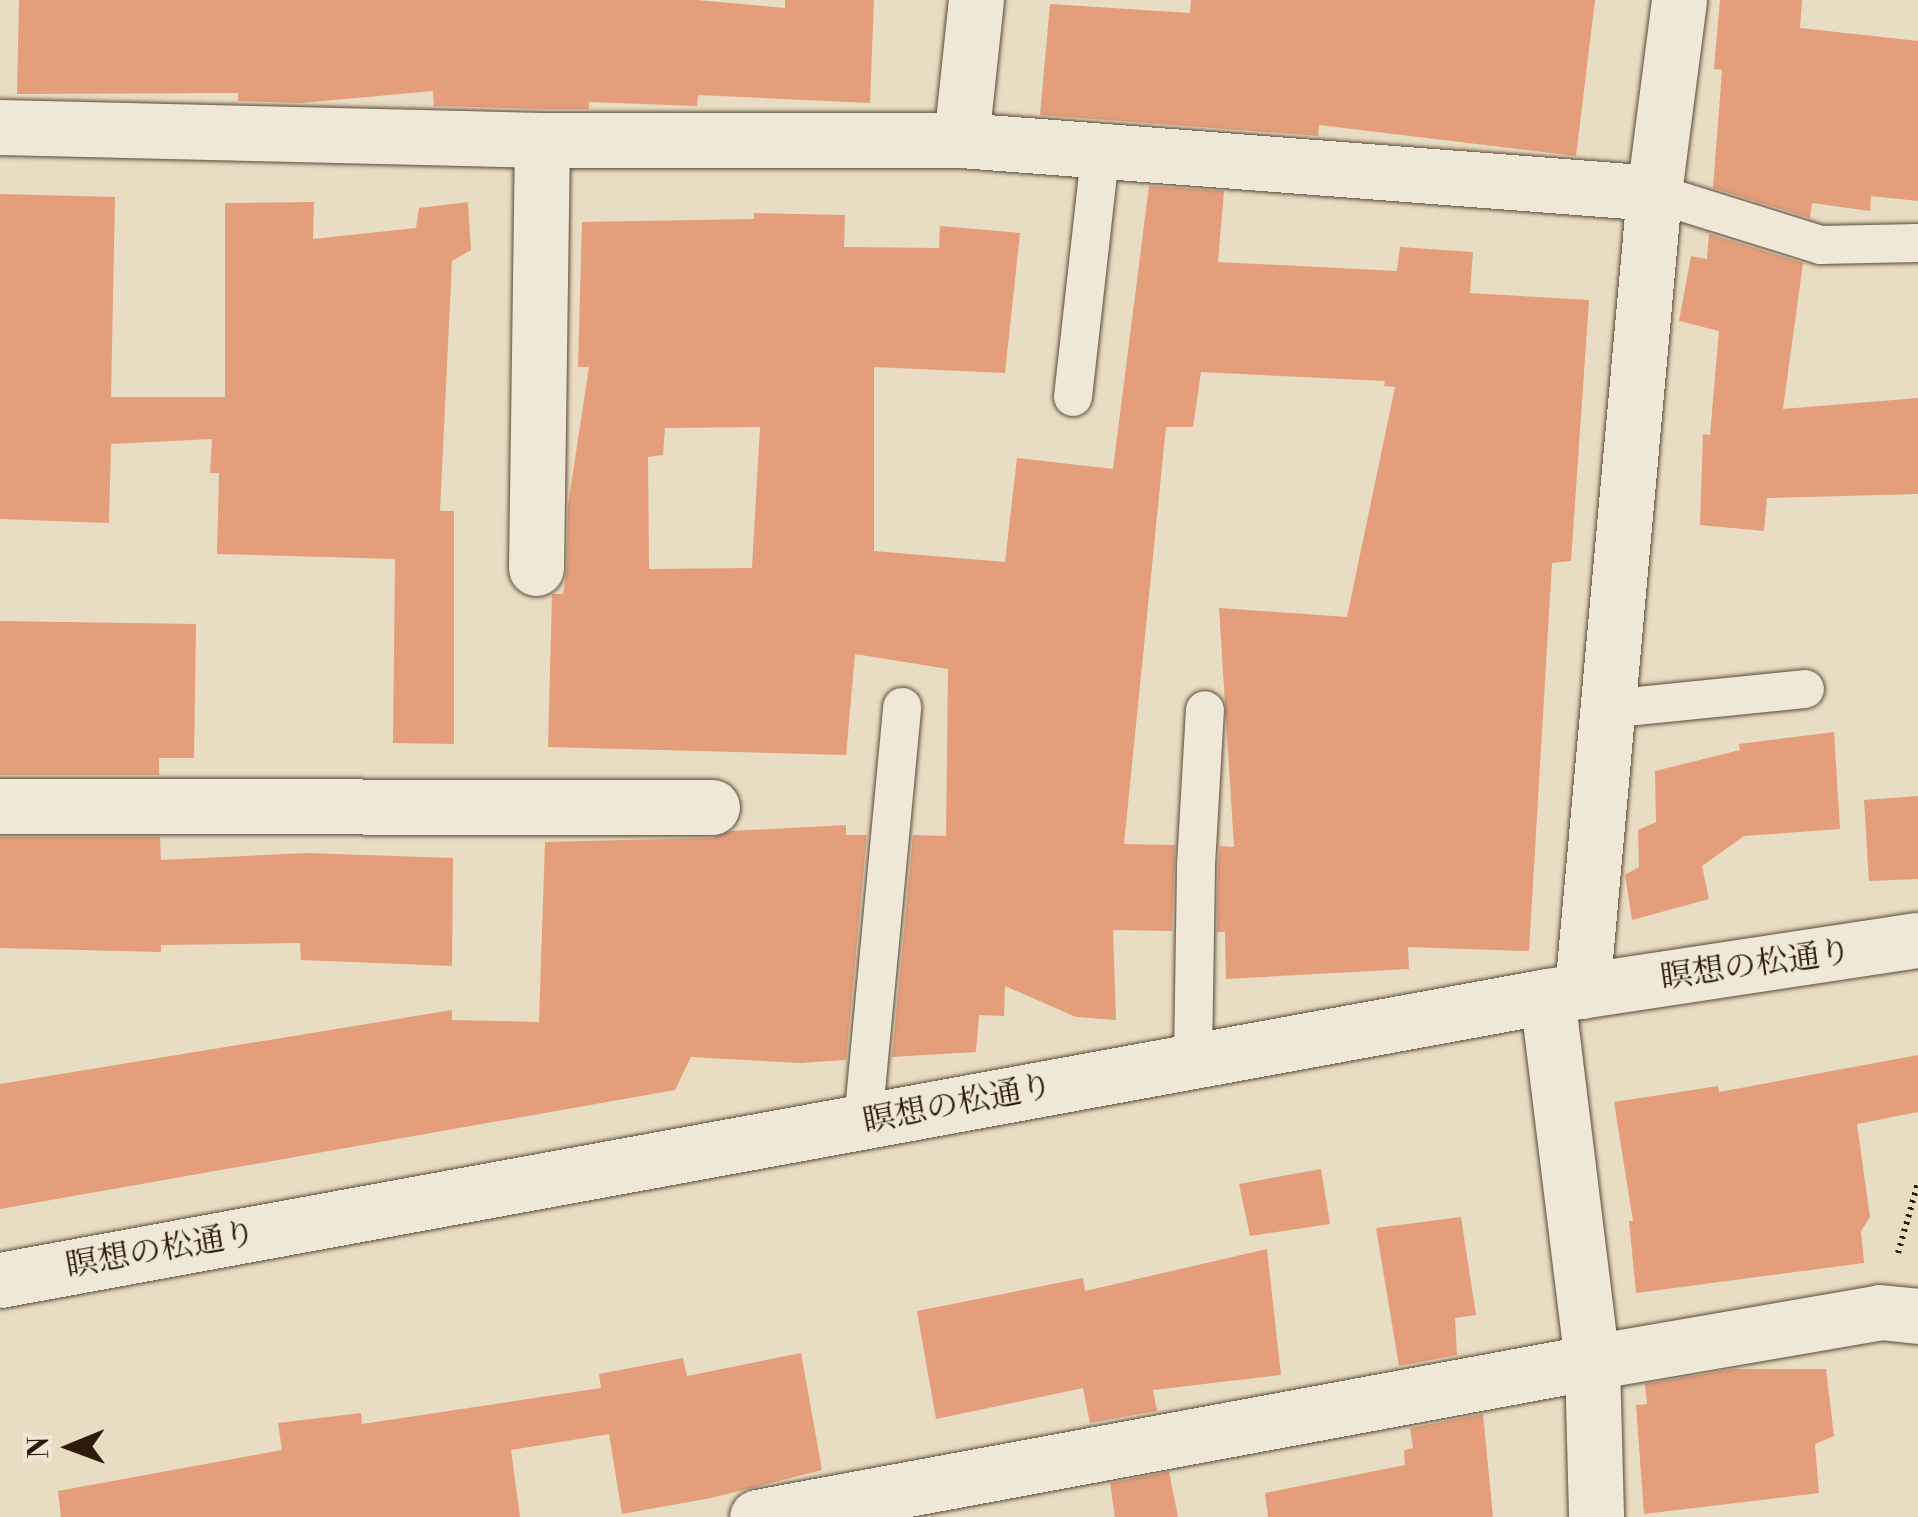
<!DOCTYPE html>
<meta charset="utf-8">
<style>
body{margin:0}
#map{position:relative;width:1918px;height:1517px;overflow:hidden;background:#e8dcc2;font-family:"Libre Bodoni","Noto Serif JP",serif}
div>[style]{position:absolute}
.building>*{inset:0;background:#e49e7c}
.path>*{height:6px;margin-top:-3px;transform-origin:0;background:repeating-linear-gradient(90deg,#2e1a0a 0 2.5px,transparent 0 7.5px)}
.roads{filter:drop-shadow(0 0 2px #5c4a38) drop-shadow(0 0 2px #5c4a38)}
.lane>*{height:38px;margin:-19px;padding:0 19px;transform-origin:19px;border-radius:19px;background:#f0e8d7}
.street>*{height:55px;margin:-27.5px;padding:0 27.5px;transform-origin:27.5px;border-radius:27.5px;background:#f0e8d7}
.secondary>*{height:55px;margin:-27.5px;padding:0 27.5px;transform-origin:27.5px;border-radius:27.5px;background:#f0e8d7}
span{translate:-50% -50%;white-space:nowrap;text-align:center;line-height:1.15;-webkit-text-stroke:8px #f0e8d7;paint-order:stroke}
.street-label{font-size:32px;color:#2e1a0a}
.north{position:absolute;left:20px;top:1397px;width:100px;height:100px;-webkit-text-stroke:8px #f0e8d7;paint-order:stroke;rotate:269deg;font-size:28px;font-weight:700;line-height:40px;text-align:center;color:#2e1a0a}
.north::after{content:'';display:block;margin:auto;width:35px;height:45px;background:#2e1a0a;clip-path:polygon(50% 0,100% 100%,50% 72%,0 100%)}
</style>
<div id="map">
<div class="building">
<div style="clip-path:polygon(19px 0,697px 0,785px 8px,785px 0,874px 0,870px 103px,698px 95px,697px 106px,589px 102px,589px 109px,542px 109px,434px 106px,433px 91px,301px 103px,238px 101px,238px 93px,17px 94px)"></div>
<div style="clip-path:polygon(1191px 0,1595px 0,1576px 156px,1319px 125px,1318px 136px,1040px 115px,1050px 4px,1190px 13px)"></div>
<div style="clip-path:polygon(1720px 0,1802px 0,1800px 28px,1918px 41px,1918px 201px,1871px 196px,1870px 211px,1812px 203px,1810px 218px,1713px 188px,1722px 70px,1714px 69px)"></div>
<div style="clip-path:polygon(evenodd,1149px 186px,1224px 191px,1218px 262px,1397px 271px,1400px 247px,1473px 252px,1470px 293px,1589px 300px,1571px 561px,1552px 563px,1529px 951px,1408px 947px,1409px 969px,1226px 979px,1225px 932px,1217px 932px,1218px 866px,1220px 846px,1234px 847px,1219px 608px,1347px 617px,1395px 387px,1384px 386px,1385px 381px,1201px 372px,1193px 427px,1166px 427px,1124px 844px,1175px 845px,1172px 931px,1113px 930px,1116px 1020px,1076px 1017px,1005px 986px,1004px 1016px,979px 1015px,976px 1052px,892px 1057px,913px 835px,946px 836px,948px 669px,855px 654px,846px 755px,548px 747px,552px 594px,563px 594px,567px 569px,568px 505px,589px 367px,578px 367px,582px 222px,754px 219px,754px 213px,845px 215px,844px 247px,939px 248px,940px 226px,1020px 233px,1005px 373px,874px 367px,874px 551px,1005px 562px,1017px 458px,1113px 469px,1149px 186px,760px 427px,752px 568px,649px 569px,648px 457px,663px 455px,665px 428px,760px 427px)"></div>
<div style="clip-path:polygon(0 194px,115px 197px,111px 397px,225px 397px,225px 203px,314px 202px,313px 239px,416px 228px,419px 208px,468px 202px,471px 250px,452px 261px,440px 511px,454px 511px,454px 744px,393px 743px,395px 559px,217px 554px,219px 473px,210px 473px,212px 439px,111px 444px,109px 523px,0 519px)"></div>
<div style="clip-path:polygon(1709px 234px,1803px 263px,1783px 409px,1918px 398px,1918px 494px,1767px 498px,1764px 531px,1700px 525px,1703px 434px,1710px 435px,1719px 331px,1679px 321px,1691px 256px,1707px 259px)"></div>
<div style="clip-path:polygon(0 621px,196px 624px,194px 758px,159px 758px,159px 775px,0 775px)"></div>
<div style="clip-path:polygon(1834px 732px,1840px 829px,1744px 836px,1702px 866px,1709px 899px,1632px 920px,1625px 875px,1639px 867px,1638px 830px,1656px 822px,1655px 771px,1740px 750px,1739px 744px)"></div>
<div style="clip-path:polygon(1918px 796px,1918px 879px,1869px 881px,1864px 800px)"></div>
<div style="clip-path:polygon(846px 825px,846px 835px,867px 835px,846px 1060px,800px 1063px,691px 1057px,675px 1090px,0 1209px,0 1084px,452px 1010px,452px 1020px,539px 1022px,545px 842px,712px 838px,731px 831px)"></div>
<div style="clip-path:polygon(0 837px,160px 837px,161px 860px,307px 853px,453px 858px,452px 966px,301px 960px,300px 943px,161px 945px,161px 952px,0 948px)"></div>
<div style="clip-path:polygon(1918px 1055px,1918px 1112px,1857px 1124px,1870px 1217px,1861px 1231px,1864px 1263px,1636px 1293px,1629px 1221px,1633px 1221px,1614px 1102px,1718px 1086px,1719px 1092px)"></div>
<div style="clip-path:polygon(1321px 1169px,1330px 1224px,1250px 1236px,1239px 1184px)"></div>
<div style="clip-path:polygon(1461px 1217px,1476px 1315px,1455px 1318px,1457px 1355px,1399px 1366px,1376px 1228px)"></div>
<div style="clip-path:polygon(1267px 1249px,1281px 1375px,1153px 1390px,1157px 1411px,1090px 1423px,1083px 1388px,936px 1419px,917px 1311px,1083px 1278px,1085px 1291px)"></div>
<div style="clip-path:polygon(801px 1353px,822px 1470px,711px 1498px,622px 1514px,609px 1434px,511px 1450px,520px 1517px,61px 1517px,58px 1491px,282px 1450px,278px 1423px,361px 1413px,362px 1424px,601px 1388px,599px 1374px,683px 1358px,687px 1376px)"></div>
<div style="clip-path:polygon(1734px 1369px,1826px 1369px,1834px 1436px,1815px 1444px,1819px 1493px,1644px 1514px,1636px 1405px,1647px 1404px,1645px 1384px)"></div>
<div style="clip-path:polygon(1483px 1414px,1493px 1517px,1268px 1517px,1265px 1493px,1405px 1465px,1404px 1450px,1413px 1448px,1410px 1428px)"></div>
<div style="clip-path:polygon(1169px 1472px,1178px 1517px,1115px 1517px,1110px 1483px)"></div>
</div>
<div class="path">
<div style="left:1898px;top:1253px;width:73px;rotate:-74.1deg"></div>
</div>
<div class="roads">
<div class="lane">
<div style="left:1654px;top:193px;width:175px;rotate:17.3deg"></div>
<div style="left:1821px;top:245px;width:97px;rotate:-1.2deg"></div>
<div style="left:1073px;top:397px;width:251px;rotate:-83.6deg"></div>
<div style="left:1608px;top:709px;width:198px;rotate:-5.8deg"></div>
<div style="left:1193px;top:1059px;width:194px;rotate:-89.1deg"></div>
<div style="left:1196px;top:865px;width:155px;rotate:-86.7deg"></div>
<div style="left:863px;top:1122px;width:417px;rotate:-84.6deg"></div>
</div>
<div class="street">
<div style="left:0;top:127px;width:542px;rotate:1.37deg"></div>
<div style="left:542px;top:140px;width:419px"></div>
<div style="left:961px;top:140px;width:695px;rotate:4.37deg"></div>
<div style="left:961px;top:140px;width:141px;rotate:-83.9deg"></div>
<div style="left:536px;top:568px;width:428px;rotate:-89.2deg"></div>
<div style="left:0;top:806px;width:712px;rotate:0.08deg"></div>
<div style="left:1582px;top:991px;width:801px;rotate:-84.84deg"></div>
<div style="left:1654px;top:193px;width:195px;rotate:-82.6deg"></div>
<div style="left:1547px;top:996px;width:369px;rotate:83deg"></div>
<div style="left:1592px;top:1362px;width:155px;rotate:88.5deg"></div>
<div style="left:757px;top:1517px;width:849px;rotate:-10.52deg"></div>
<div style="left:1592px;top:1362px;width:292px;rotate:-9.8deg"></div>
<div style="left:1880px;top:1312px;width:38px;rotate:6deg"></div>
</div>
<div class="secondary">
<div style="left:0;top:1280px;width:1573px;rotate:-10.4deg"></div>
<div style="left:1547px;top:996px;width:375px;rotate:-8.6deg"></div>
</div>
</div>
<div class="street-label">
<span style="left:1756px;top:965px;rotate:-8deg">瞑想の松通り</span>
<span style="left:958px;top:1104px;rotate:-11deg">瞑想の松通り</span>
<span style="left:161px;top:1250px;rotate:-10deg">瞑想の松通り</span>
</div>
<div class="north">N</div>
</div>
